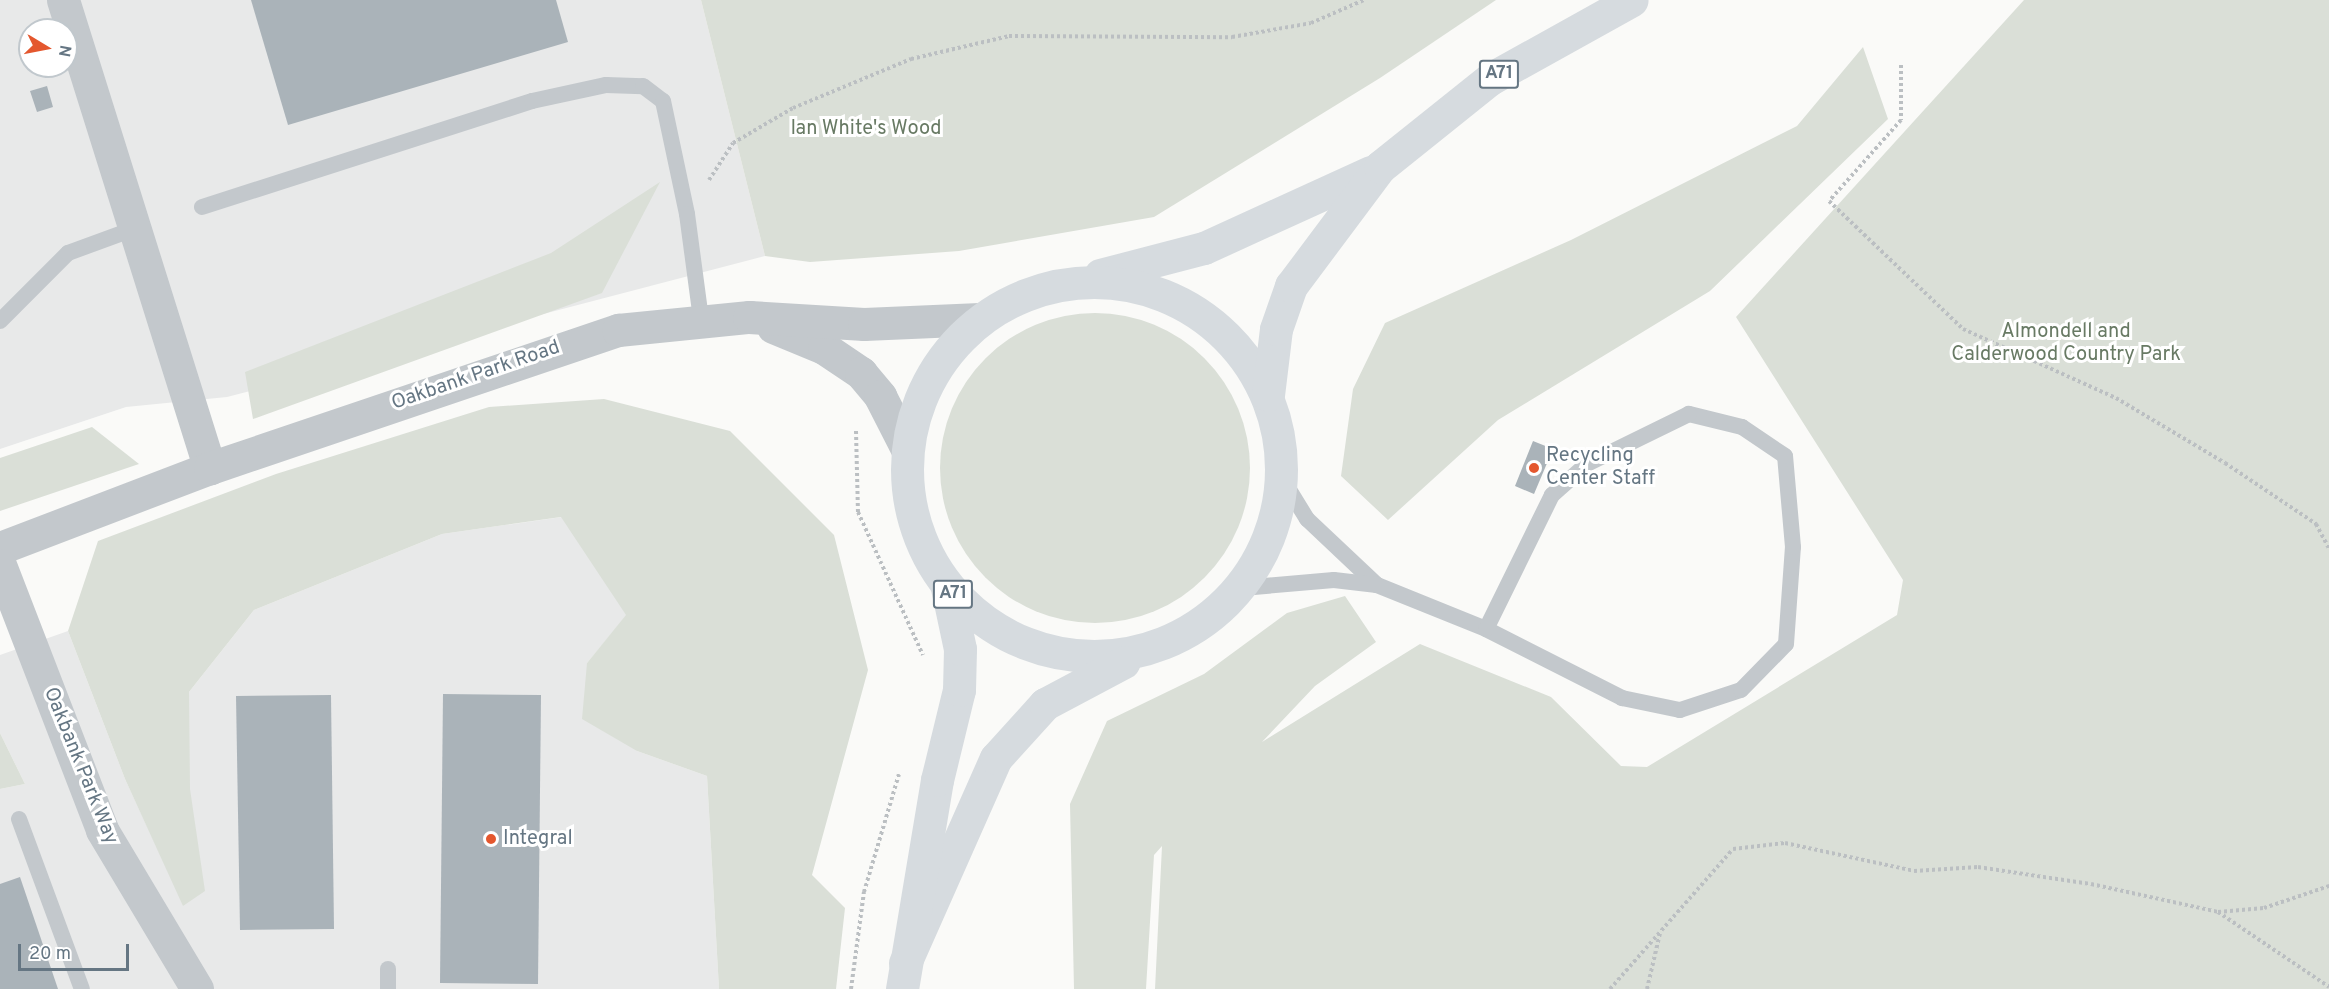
<!DOCTYPE html>
<style>
body{margin:0}
#map{position:relative;width:2329px;height:989px;overflow:hidden;background:#fafaf8;font-family:Overpass,sans-serif}
div>[style]{position:absolute}
.built>*{inset:0;background:#e8e9e9}
.green>*{inset:0;background:#dadfd7}
.round{border-radius:50%}
.building>*{inset:0;background:#aab3b9}
.path>*{height:4px;margin-top:-2px;transform-origin:0;background:repeating-linear-gradient(90deg,#bbbfc2 0 3px,transparent 0 6px)}
.service>*{height:16px;margin:-8px;padding:0 8px;transform-origin:8px;border-radius:8px;background:#c3c8cc}
.minor>*{height:33px;margin:-16.5px;padding:0 16.5px;transform-origin:16.5px;border-radius:16.5px;background:#c3c8cc}
.primary>*{height:33px;margin:-16.5px;padding:0 16.5px;transform-origin:16.5px;border-radius:16.5px;background:#d6dbdf}
.primary>.ring{margin:-16.5px;padding:0;box-sizing:content-box;background:none;border:33px solid #d6dbdf;border-radius:50%}
.dots>*{width:16px;height:16px;translate:-50% -50%;box-sizing:border-box;border:3px solid #fff;border-radius:50%}
span{translate:-50% -50%;white-space:nowrap;text-align:center;line-height:1.15;-webkit-text-stroke:6px #fff;paint-order:stroke}
.shield-label span{padding:2px 4px;background:#fff;border:2px solid;border-radius:4px;-webkit-text-stroke-width:0}
.shield-label{font-size:18px;color:#657683;font-weight:700}
.park-label{font-size:20px;color:#687a64}
.street-label{font-size:20px;color:#657683}
.poi-label{font-size:20px;color:#657683}
.left{translate:0 -50%;text-align:left}
.north{position:absolute;left:18px;top:18px;width:60px;height:60px;box-sizing:border-box;background:#fff;border:2px solid #c1c8cd;border-radius:50%;rotate:100deg;font-size:16px;font-weight:700;line-height:24px;text-align:center;color:#657683}
.north::after{content:'';display:block;margin:auto;width:21px;height:27px;background:#e4572e;clip-path:polygon(50% 0,100% 100%,50% 72%,0 100%)}
.scale{position:absolute;left:18px;top:944px;width:111px;height:27px;box-sizing:border-box;border:3px solid #657683;border-top:0;padding-left:8px;font-size:18px;line-height:21px;white-space:nowrap;color:#657683;-webkit-text-stroke:4px #fff;paint-order:stroke}
</style>
<div id="map">
<div class="built">
<div style="clip-path:polygon(evenodd,0 0,701px 0,765px 256px,227px 397px,126px 407px,0 449px,0 0,30px 30px,66px 30px,66px 66px,30px 66px,30px 30px)"></div>
<div style="clip-path:polygon(562px 517px,627px 615px,587px 663px,637px 751px,707px 776px,719px 989px,0 989px,0 789px,25px 784px,0 733px,0 655px,68px 631px,125px 779px,184px 906px,189px 692px,254px 610px,442px 534px)"></div>
</div>
<div class="green">
<div style="clip-path:polygon(701px 0,1496px 0,1380px 78px,1154px 217px,959px 251px,810px 262px,765px 256px)"></div>
<div style="clip-path:polygon(2024px 0,2329px 0,2329px 989px,1155px 989px,1162px 846px,1154px 855px,1146px 989px,1074px 989px,1070px 804px,1107px 721px,1204px 674px,1287px 613px,1345px 596px,1376px 642px,1315px 686px,1262px 742px,1420px 644px,1551px 697px,1621px 766px,1647px 767px,1897px 615px,1903px 580px,1736px 317px)"></div>
<div style="clip-path:polygon(1863px 47px,1888px 119px,1710px 291px,1498px 420px,1388px 520px,1341px 476px,1353px 389px,1385px 323px,1571px 240px,1797px 126px)"></div>
<div style="clip-path:polygon(660px 182px,602px 293px,253px 419px,245px 372px,551px 253px)"></div>
<div class="round" style="left:940px;top:313px;width:310px;height:310px"></div>
<div style="clip-path:polygon(604px 399px,730px 431px,834px 535px,868px 670px,812px 875px,845px 908px,836px 989px,719px 989px,707px 776px,637px 751px,582px 719px,587px 663px,626px 615px,561px 517px,442px 534px,254px 610px,189px 692px,190px 789px,205px 891px,183px 906px,125px 779px,68px 631px,98px 541px,276px 474px,489px 407px)"></div>
<div style="clip-path:polygon(92px 427px,139px 464px,0 511px,0 458px)"></div>
<div style="clip-path:polygon(0 733px,25px 784px,0 789px)"></div>
</div>
<div class="building">
<div style="clip-path:polygon(251px 0,556px 0,568px 42px,288px 125px)"></div>
<div style="clip-path:polygon(47px 86px,53px 107px,37px 112px,30px 91px)"></div>
<div style="clip-path:polygon(1533px 441px,1553px 449px,1534px 494px,1515px 486px)"></div>
<div style="clip-path:polygon(443px 694px,541px 695px,538px 984px,440px 983px)"></div>
<div style="clip-path:polygon(331px 695px,334px 929px,240px 930px,236px 696px)"></div>
<div style="clip-path:polygon(20px 877px,58px 989px,0 989px,0 884px)"></div>
</div>
<div class="path">
<div style="left:1901px;top:65px;width:55px;rotate:90deg"></div>
<div style="left:1901px;top:120px;width:108px;rotate:131.6deg"></div>
<div style="left:1829px;top:201px;width:185px;rotate:43.7deg"></div>
<div style="left:1963px;top:329px;width:168px;rotate:24.3deg"></div>
<div style="left:2116px;top:398px;width:127px;rotate:30.8deg"></div>
<div style="left:2225px;top:463px;width:110px;rotate:33.8deg"></div>
<div style="left:2316px;top:524px;width:27px;rotate:62deg"></div>
<div style="left:709px;top:180px;width:44px;rotate:-57deg"></div>
<div style="left:733px;top:143px;width:69px;rotate:-30.3deg"></div>
<div style="left:793px;top:108px;width:128px;rotate:-22.6deg"></div>
<div style="left:911px;top:59px;width:101px;rotate:-13.2deg"></div>
<div style="left:1009px;top:36px;width:223px;rotate:0.3deg"></div>
<div style="left:1232px;top:37px;width:80px;rotate:-10deg"></div>
<div style="left:1311px;top:23px;width:58px;rotate:-23.5deg"></div>
<div style="left:856px;top:431px;width:81px;rotate:88.6deg"></div>
<div style="left:858px;top:512px;width:157px;rotate:65.6deg"></div>
<div style="left:2218px;top:912px;width:134px;rotate:34deg"></div>
<div style="left:851px;top:989px;width:98px;rotate:-82.4deg"></div>
<div style="left:864px;top:892px;width:123px;rotate:-73.5deg"></div>
<div style="left:1610px;top:989px;width:186px;rotate:-48.7deg"></div>
<div style="left:1733px;top:849px;width:52px;rotate:-6.6deg"></div>
<div style="left:1785px;top:843px;width:132px;rotate:12.2deg"></div>
<div style="left:1914px;top:871px;width:64px;rotate:-3.6deg"></div>
<div style="left:1978px;top:867px;width:114px;rotate:8.6deg"></div>
<div style="left:2091px;top:884px;width:130px;rotate:12.4deg"></div>
<div style="left:2218px;top:912px;width:46px;rotate:-5deg"></div>
<div style="left:2264px;top:908px;width:69px;rotate:-18.7deg"></div>
<div style="left:1647px;top:989px;width:57px;rotate:-76.9deg"></div>
</div>
<div class="service">
<div style="left:202px;top:207px;width:347px;rotate:-17.8deg"></div>
<div style="left:532px;top:101px;width:76px;rotate:-12.2deg"></div>
<div style="left:606px;top:85px;width:37px;rotate:2deg"></div>
<div style="left:643px;top:86px;width:25px;rotate:37deg"></div>
<div style="left:663px;top:101px;width:116px;rotate:78deg"></div>
<div style="left:687px;top:214px;width:106px;rotate:82.4deg"></div>
<div style="left:0;top:321px;width:96px;rotate:-45deg"></div>
<div style="left:68px;top:253px;width:72px;rotate:-20.2deg"></div>
<div style="left:1283px;top:480px;width:46px;rotate:58.4deg"></div>
<div style="left:1307px;top:519px;width:96px;rotate:43.3deg"></div>
<div style="left:1377px;top:585px;width:118px;rotate:22deg"></div>
<div style="left:1486px;top:629px;width:153px;rotate:26.9deg"></div>
<div style="left:1622px;top:698px;width:59px;rotate:11.7deg"></div>
<div style="left:1680px;top:710px;width:64px;rotate:-18.2deg"></div>
<div style="left:1741px;top:690px;width:64px;rotate:-45.6deg"></div>
<div style="left:1786px;top:644px;width:97px;rotate:-85.9deg"></div>
<div style="left:1793px;top:547px;width:91px;rotate:-95deg"></div>
<div style="left:1785px;top:456px;width:52px;rotate:-146deg"></div>
<div style="left:1742px;top:427px;width:55px;rotate:-166.2deg"></div>
<div style="left:1689px;top:414px;width:114px;rotate:153.9deg"></div>
<div style="left:1587px;top:464px;width:47px;rotate:138.5deg"></div>
<div style="left:1552px;top:495px;width:149px;rotate:116.2deg"></div>
<div style="left:1242px;top:588px;width:92px;rotate:-5deg"></div>
<div style="left:1334px;top:580px;width:43px;rotate:6.6deg"></div>
<div style="left:19px;top:819px;width:181px;rotate:69.7deg"></div>
<div style="left:388px;top:969px;width:20px;rotate:90deg"></div>
</div>
<div class="minor">
<div style="left:63px;top:0;width:491px;rotate:72.6deg"></div>
<div style="left:773px;top:327px;width:55px;rotate:22.4deg"></div>
<div style="left:824px;top:348px;width:45px;rotate:34deg"></div>
<div style="left:861px;top:373px;width:30px;rotate:50deg"></div>
<div style="left:880px;top:396px;width:59px;rotate:63deg"></div>
<div style="left:0;top:548px;width:225px;rotate:-20.9deg"></div>
<div style="left:210px;top:468px;width:431px;rotate:-18.7deg"></div>
<div style="left:618px;top:330px;width:132px;rotate:-5.7deg"></div>
<div style="left:749px;top:317px;width:115px;rotate:3.5deg"></div>
<div style="left:864px;top:324px;width:116px;rotate:-2.5deg"></div>
<div style="left:0;top:565px;width:284px;rotate:68.9deg"></div>
<div style="left:102px;top:830px;width:185px;rotate:59.1deg"></div>
</div>
<div class="primary">
<div style="left:1100px;top:275px;width:107px;rotate:-14.6deg"></div>
<div style="left:1204px;top:248px;width:183px;rotate:-24.5deg"></div>
<div class="ring" style="left:907px;top:282px;width:341px;height:341px"></div>
<div style="left:1268px;top:395px;width:66px;rotate:-83.1deg"></div>
<div style="left:1276px;top:329px;width:46px;rotate:-70.8deg"></div>
<div style="left:1291px;top:286px;width:149px;rotate:-53.2deg"></div>
<div style="left:1380px;top:167px;width:141px;rotate:-38.7deg"></div>
<div style="left:1490px;top:79px;width:162px;rotate:-29.1deg"></div>
<div style="left:905px;top:963px;width:224px;rotate:-66.1deg"></div>
<div style="left:996px;top:758px;width:73px;rotate:-47.8deg"></div>
<div style="left:1045px;top:704px;width:89px;rotate:-28deg"></div>
<div style="left:902px;top:989px;width:212px;rotate:-80.5deg"></div>
<div style="left:937px;top:780px;width:93px;rotate:-76.3deg"></div>
<div style="left:959px;top:690px;width:41px;rotate:-88.6deg"></div>
<div style="left:960px;top:649px;width:62px;rotate:-102deg"></div>
</div>
<div class="dots">
<div style="left:1534px;top:468px;background:#e4572e"></div>
<div style="left:491px;top:839px;background:#e4572e"></div>
</div>
<div class="shield-label">
<span style="left:1499px;top:74px">A71</span>
<span style="left:953px;top:594px">A71</span>
</div>
<div class="park-label">
<span style="left:866px;top:129px">Ian White's Wood</span>
<span style="left:2066px;top:344px">Almondell and<br>Calderwood Country Park</span>
</div>
<div class="street-label">
<span style="left:476px;top:376px;rotate:-19deg">Oakbank Park Road</span>
<span style="left:80px;top:766px;rotate:68deg">Oakbank Park Way</span>
</div>
<div class="poi-label">
<span class="left" style="left:1546px;top:468px">Recycling<br>Center Staff</span>
<span class="left" style="left:503px;top:839px">Integral</span>
</div>
<div class="north">N</div>
<div class="scale">20 m</div>
</div>
